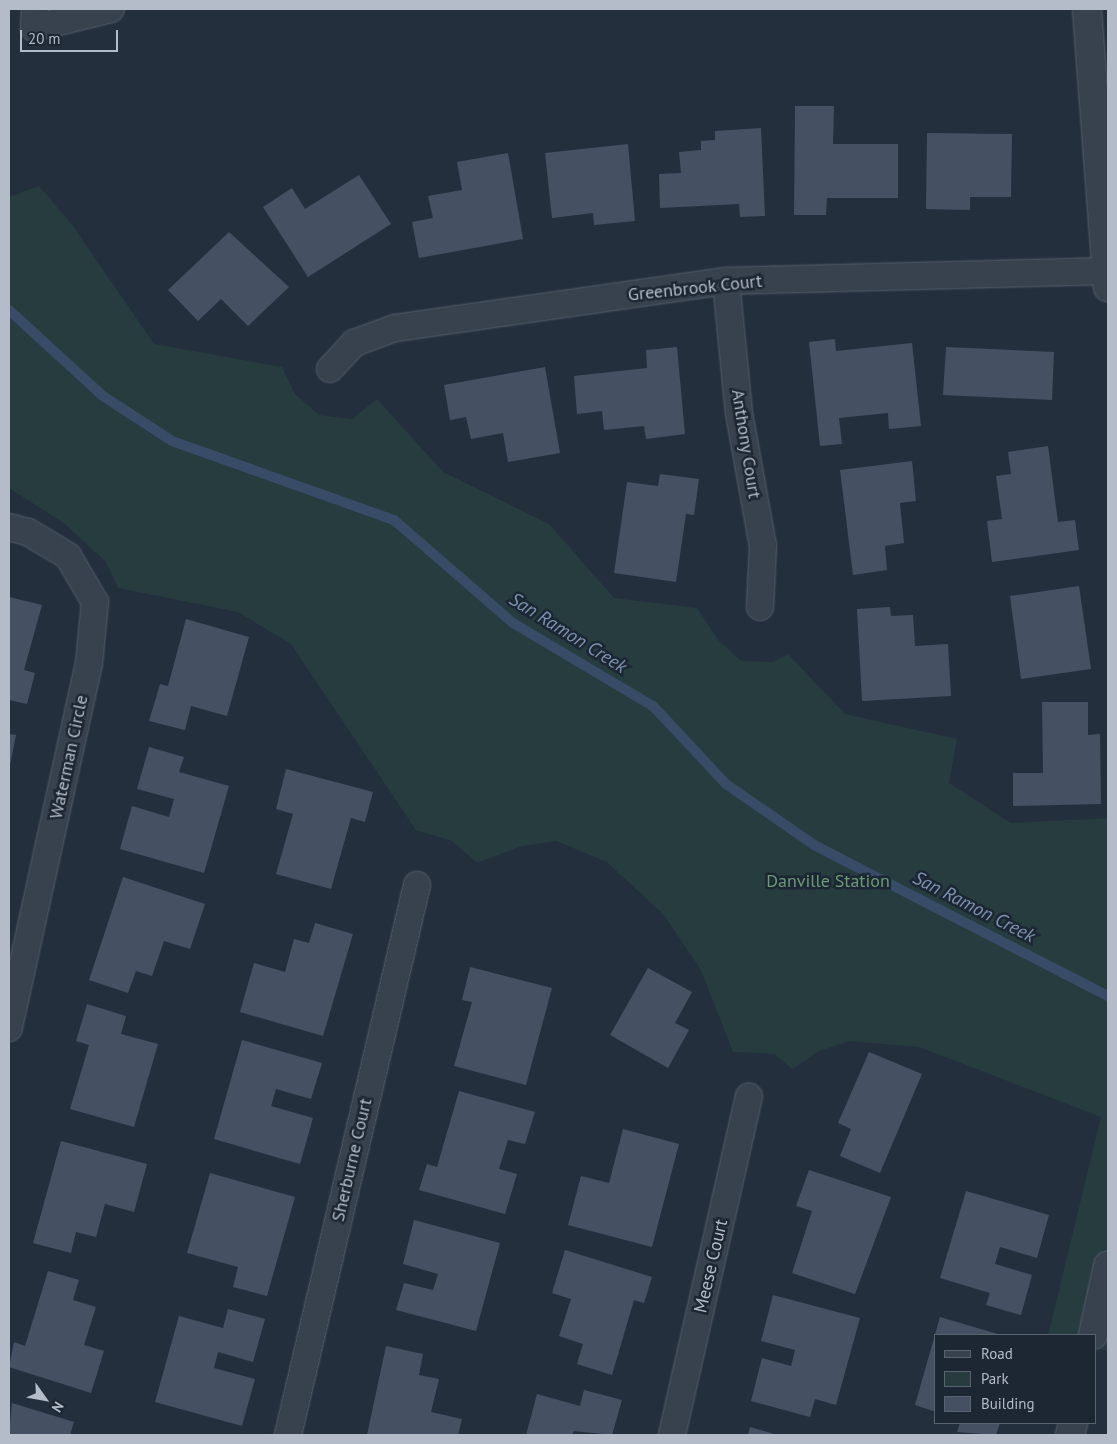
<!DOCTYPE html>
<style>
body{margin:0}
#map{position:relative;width:1117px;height:1444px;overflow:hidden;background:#242f3e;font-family:"PT Sans",sans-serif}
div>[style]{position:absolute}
.green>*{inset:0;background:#263c3f}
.stream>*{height:10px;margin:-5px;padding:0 5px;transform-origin:5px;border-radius:5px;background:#394c67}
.building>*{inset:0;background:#455162}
.roads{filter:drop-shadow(0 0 1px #565f6c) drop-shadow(0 0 1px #565f6c)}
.minor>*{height:26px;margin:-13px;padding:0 13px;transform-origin:13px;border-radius:13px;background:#38414e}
.tertiary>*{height:28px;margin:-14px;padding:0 14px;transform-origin:14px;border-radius:14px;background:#38414e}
span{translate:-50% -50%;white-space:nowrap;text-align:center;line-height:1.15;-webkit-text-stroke:5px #1d2633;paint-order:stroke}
.street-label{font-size:18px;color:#b4bcc9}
.park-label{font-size:18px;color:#6b9a76}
.water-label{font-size:19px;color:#7c92b1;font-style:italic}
.frame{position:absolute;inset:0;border:10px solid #b4bcc9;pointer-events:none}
.legend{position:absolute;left:934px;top:1334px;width:162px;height:90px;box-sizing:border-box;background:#1d2633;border:1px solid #59626f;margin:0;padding:6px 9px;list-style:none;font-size:15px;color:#b4bcc9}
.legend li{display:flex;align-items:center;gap:10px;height:25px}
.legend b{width:25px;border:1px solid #59626f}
.north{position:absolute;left:20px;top:1374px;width:50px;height:50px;-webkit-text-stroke:4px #1d2633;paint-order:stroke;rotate:122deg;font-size:14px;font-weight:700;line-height:20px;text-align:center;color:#b4bcc9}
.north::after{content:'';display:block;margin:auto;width:18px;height:22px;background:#b4bcc9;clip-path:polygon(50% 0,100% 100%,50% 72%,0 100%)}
.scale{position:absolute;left:20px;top:30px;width:98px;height:22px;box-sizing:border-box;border:2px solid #b4bcc9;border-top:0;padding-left:6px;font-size:15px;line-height:18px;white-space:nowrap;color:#b4bcc9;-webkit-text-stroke:4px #1d2633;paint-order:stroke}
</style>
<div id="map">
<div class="green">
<div style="clip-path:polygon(39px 186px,73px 226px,154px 344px,282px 367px,295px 394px,319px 415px,352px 419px,377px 399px,443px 472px,549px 524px,614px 598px,697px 608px,719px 641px,741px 661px,773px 662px,788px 654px,845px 714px,957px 739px,949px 783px,1011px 823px,1108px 818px,1108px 1351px,1096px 1348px,1096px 1335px,1048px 1335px,1101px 1117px,919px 1047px,849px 1041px,819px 1051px,792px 1069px,775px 1054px,733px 1052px,701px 970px,664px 915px,607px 862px,556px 841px,522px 846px,477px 863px,452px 841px,416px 830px,291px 644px,238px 612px,118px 588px,106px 562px,65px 524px,9px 488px,9px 197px)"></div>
</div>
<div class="stream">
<div style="left:9px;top:310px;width:127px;rotate:42.5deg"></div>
<div style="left:103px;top:396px;width:82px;rotate:33.1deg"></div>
<div style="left:172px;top:441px;width:236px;rotate:19.6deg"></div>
<div style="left:394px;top:520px;width:157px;rotate:40.9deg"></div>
<div style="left:513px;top:623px;width:163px;rotate:30.7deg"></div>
<div style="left:653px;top:706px;width:107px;rotate:46.9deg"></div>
<div style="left:726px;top:784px;width:107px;rotate:34.7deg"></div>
<div style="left:814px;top:845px;width:331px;rotate:27.2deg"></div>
</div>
<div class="building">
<div style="clip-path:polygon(795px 106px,834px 106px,833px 144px,898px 144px,898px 198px,827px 198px,826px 215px,794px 215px)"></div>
<div style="clip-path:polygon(761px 128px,765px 216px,740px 217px,739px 204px,660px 208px,659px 174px,681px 173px,679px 152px,701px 150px,701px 141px,715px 140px,715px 131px)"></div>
<div style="clip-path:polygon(927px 133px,1012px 134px,1011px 197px,970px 197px,970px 210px,926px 209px)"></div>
<div style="clip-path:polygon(628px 144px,635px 221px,594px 225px,593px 213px,552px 218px,545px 153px)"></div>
<div style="clip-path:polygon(508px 153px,523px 239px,419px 258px,412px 222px,433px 218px,428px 196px,462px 190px,457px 162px)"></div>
<div style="clip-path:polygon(359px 175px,391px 224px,308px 277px,263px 207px,292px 188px,305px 209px)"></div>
<div style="clip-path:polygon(229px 232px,289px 287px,248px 326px,221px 299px,198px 321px,168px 290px)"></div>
<div style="clip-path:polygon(835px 339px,836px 351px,912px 343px,921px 426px,889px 429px,888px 413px,839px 418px,842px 444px,820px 446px,809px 342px)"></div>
<div style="clip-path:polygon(677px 347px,685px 434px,646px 439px,644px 426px,604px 430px,602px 411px,577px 414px,574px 376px,647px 368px,646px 350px)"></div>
<div style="clip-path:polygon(946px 347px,1054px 352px,1052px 400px,943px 395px)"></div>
<div style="clip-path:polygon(545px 367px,560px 453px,508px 462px,503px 433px,471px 439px,466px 417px,450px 420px,444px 385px)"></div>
<div style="clip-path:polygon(1048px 446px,1058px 522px,1075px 520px,1079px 550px,992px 562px,987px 521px,1002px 519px,996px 476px,1011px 474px,1008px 452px)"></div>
<div style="clip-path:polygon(912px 461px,916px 501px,900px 503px,904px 543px,885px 546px,887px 570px,853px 575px,840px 470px)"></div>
<div style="clip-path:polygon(660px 474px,699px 479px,694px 515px,686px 514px,676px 582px,614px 573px,627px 482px,658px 486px)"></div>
<div style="clip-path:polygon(1079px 586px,1091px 669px,1021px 679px,1010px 596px)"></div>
<div style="clip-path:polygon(9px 597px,42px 605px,24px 670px,35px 673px,27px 704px,9px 700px)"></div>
<div style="clip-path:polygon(890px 607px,891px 616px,913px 615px,915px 646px,948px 644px,951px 696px,862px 701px,857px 609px)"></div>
<div style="clip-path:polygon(186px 619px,249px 637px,227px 716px,191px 706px,185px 730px,149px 721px,160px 684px,168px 686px)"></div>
<div style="clip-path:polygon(1042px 702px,1088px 702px,1088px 735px,1100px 734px,1101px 804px,1013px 806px,1013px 773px,1043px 773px)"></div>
<div style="clip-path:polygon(9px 734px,16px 735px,10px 765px,9px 765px)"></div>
<div style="clip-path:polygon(149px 747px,184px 757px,179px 772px,229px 786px,204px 873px,120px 849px,132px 806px,169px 817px,174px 799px,137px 789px)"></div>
<div style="clip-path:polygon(286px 769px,373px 792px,365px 822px,351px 818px,331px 889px,276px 874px,293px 814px,276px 809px)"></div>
<div style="clip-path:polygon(123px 877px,205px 904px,190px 949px,164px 941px,152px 976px,136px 971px,128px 993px,89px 980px)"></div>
<div style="clip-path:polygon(315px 923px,353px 934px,323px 1036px,240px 1012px,254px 963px,285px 972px,294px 939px,309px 943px)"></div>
<div style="clip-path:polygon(470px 967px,552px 988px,526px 1085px,454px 1066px,472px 1002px,462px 1000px)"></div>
<div style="clip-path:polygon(648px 968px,692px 992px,675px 1023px,689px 1030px,668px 1068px,610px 1035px)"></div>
<div style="clip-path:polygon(87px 1004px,126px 1016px,121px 1034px,158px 1044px,134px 1127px,70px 1109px,89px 1045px,76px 1041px)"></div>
<div style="clip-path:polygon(242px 1040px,322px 1063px,311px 1099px,276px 1089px,271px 1106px,313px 1118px,300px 1164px,214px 1139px)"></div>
<div style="clip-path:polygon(869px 1052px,922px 1074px,880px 1173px,840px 1156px,851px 1129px,838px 1123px)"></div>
<div style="clip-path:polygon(459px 1091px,535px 1112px,525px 1144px,508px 1140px,499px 1169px,517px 1174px,505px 1214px,419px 1190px,427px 1164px,437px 1167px)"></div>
<div style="clip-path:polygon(623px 1129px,679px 1144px,652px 1247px,568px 1225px,581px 1176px,609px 1183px)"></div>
<div style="clip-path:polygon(61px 1141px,147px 1164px,134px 1212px,105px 1204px,96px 1237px,76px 1232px,71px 1253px,33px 1243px)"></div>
<div style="clip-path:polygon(809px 1170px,891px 1197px,855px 1294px,792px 1273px,812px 1211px,796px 1206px)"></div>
<div style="clip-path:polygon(210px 1173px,295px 1197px,267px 1296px,233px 1287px,238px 1267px,187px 1253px)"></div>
<div style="clip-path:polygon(966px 1191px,1049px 1215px,1037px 1258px,1000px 1247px,995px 1264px,1032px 1275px,1021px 1315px,986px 1305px,990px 1293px,940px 1278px)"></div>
<div style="clip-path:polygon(414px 1220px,500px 1243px,476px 1331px,396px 1310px,404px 1283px,433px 1290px,438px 1274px,403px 1264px)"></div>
<div style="clip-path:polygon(565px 1250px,652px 1277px,644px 1303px,634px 1300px,612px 1375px,577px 1364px,583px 1344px,559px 1336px,571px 1299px,552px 1293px)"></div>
<div style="clip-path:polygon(48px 1271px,79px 1280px,73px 1300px,96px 1307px,84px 1345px,104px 1351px,91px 1393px,9px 1367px,14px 1342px,25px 1346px)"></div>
<div style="clip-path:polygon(773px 1295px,860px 1318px,836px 1405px,815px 1399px,810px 1417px,751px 1401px,762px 1358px,791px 1366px,795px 1350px,761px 1341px)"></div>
<div style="clip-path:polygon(228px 1309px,265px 1319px,253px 1362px,218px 1352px,214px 1368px,255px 1379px,242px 1426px,155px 1402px,179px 1316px,223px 1328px)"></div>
<div style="clip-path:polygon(940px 1317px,1001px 1335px,936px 1335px,936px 1412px,915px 1405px)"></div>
<div style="clip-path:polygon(386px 1346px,423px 1354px,419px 1375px,439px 1379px,431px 1412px,462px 1419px,458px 1435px,367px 1435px)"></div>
<div style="clip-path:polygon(584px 1390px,622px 1400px,612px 1435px,574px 1431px,572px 1435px,526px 1435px,537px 1394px,580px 1406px)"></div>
<div style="clip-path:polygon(12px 1403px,74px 1422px,70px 1435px,9px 1435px)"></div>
<div style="clip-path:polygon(960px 1423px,1000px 1423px,996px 1435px,957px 1432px)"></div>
<div style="clip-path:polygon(750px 1427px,778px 1435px,748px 1435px)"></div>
</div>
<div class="roads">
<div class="minor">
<div style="left:35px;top:9px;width:19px;rotate:93deg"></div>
<div style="left:34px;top:28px;width:79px;rotate:-13.9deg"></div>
<div style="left:726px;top:281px;width:133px;rotate:84.4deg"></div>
<div style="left:739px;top:413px;width:135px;rotate:79.8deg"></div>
<div style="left:763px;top:546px;width:61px;rotate:92.8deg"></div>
<div style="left:330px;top:369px;width:35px;rotate:-47deg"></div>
<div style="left:354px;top:343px;width:44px;rotate:-20.1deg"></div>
<div style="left:395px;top:328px;width:334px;rotate:-8.1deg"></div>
<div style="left:726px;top:281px;width:380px;rotate:-1.5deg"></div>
<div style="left:9px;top:527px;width:20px;rotate:15deg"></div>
<div style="left:28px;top:532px;width:47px;rotate:31deg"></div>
<div style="left:68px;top:556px;width:53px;rotate:59.6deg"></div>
<div style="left:95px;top:602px;width:61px;rotate:95.6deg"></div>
<div style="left:89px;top:663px;width:374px;rotate:102.4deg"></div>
<div style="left:288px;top:1435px;width:565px;rotate:-76.8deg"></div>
<div style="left:672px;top:1435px;width:347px;rotate:-77.2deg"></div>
</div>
<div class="tertiary">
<div style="left:1087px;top:9px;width:279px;rotate:85.7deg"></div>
<div style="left:1093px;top:1335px;width:71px;rotate:-77.7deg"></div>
<div style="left:1070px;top:1435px;width:12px;rotate:-76deg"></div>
</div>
</div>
<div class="street-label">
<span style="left:695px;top:288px;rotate:-6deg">Greenbrook Court</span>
<span style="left:746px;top:444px;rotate:81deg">Anthony Court</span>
<span style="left:69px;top:757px;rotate:-78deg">Waterman Circle</span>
<span style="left:352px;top:1160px;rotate:-77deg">Sherburne Court</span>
<span style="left:711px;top:1266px;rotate:-77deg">Meese Court</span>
</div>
<div class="park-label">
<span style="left:828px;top:881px">Danville Station</span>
</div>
<div class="water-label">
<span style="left:568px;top:633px;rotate:32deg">San Ramon Creek</span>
<span style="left:974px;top:907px;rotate:27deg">San Ramon Creek</span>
</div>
<div class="frame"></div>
<ul class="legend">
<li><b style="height:6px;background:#38414e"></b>Road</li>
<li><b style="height:14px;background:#263c3f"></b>Park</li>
<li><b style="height:14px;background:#455162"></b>Building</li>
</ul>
<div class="north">N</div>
<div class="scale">20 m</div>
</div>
